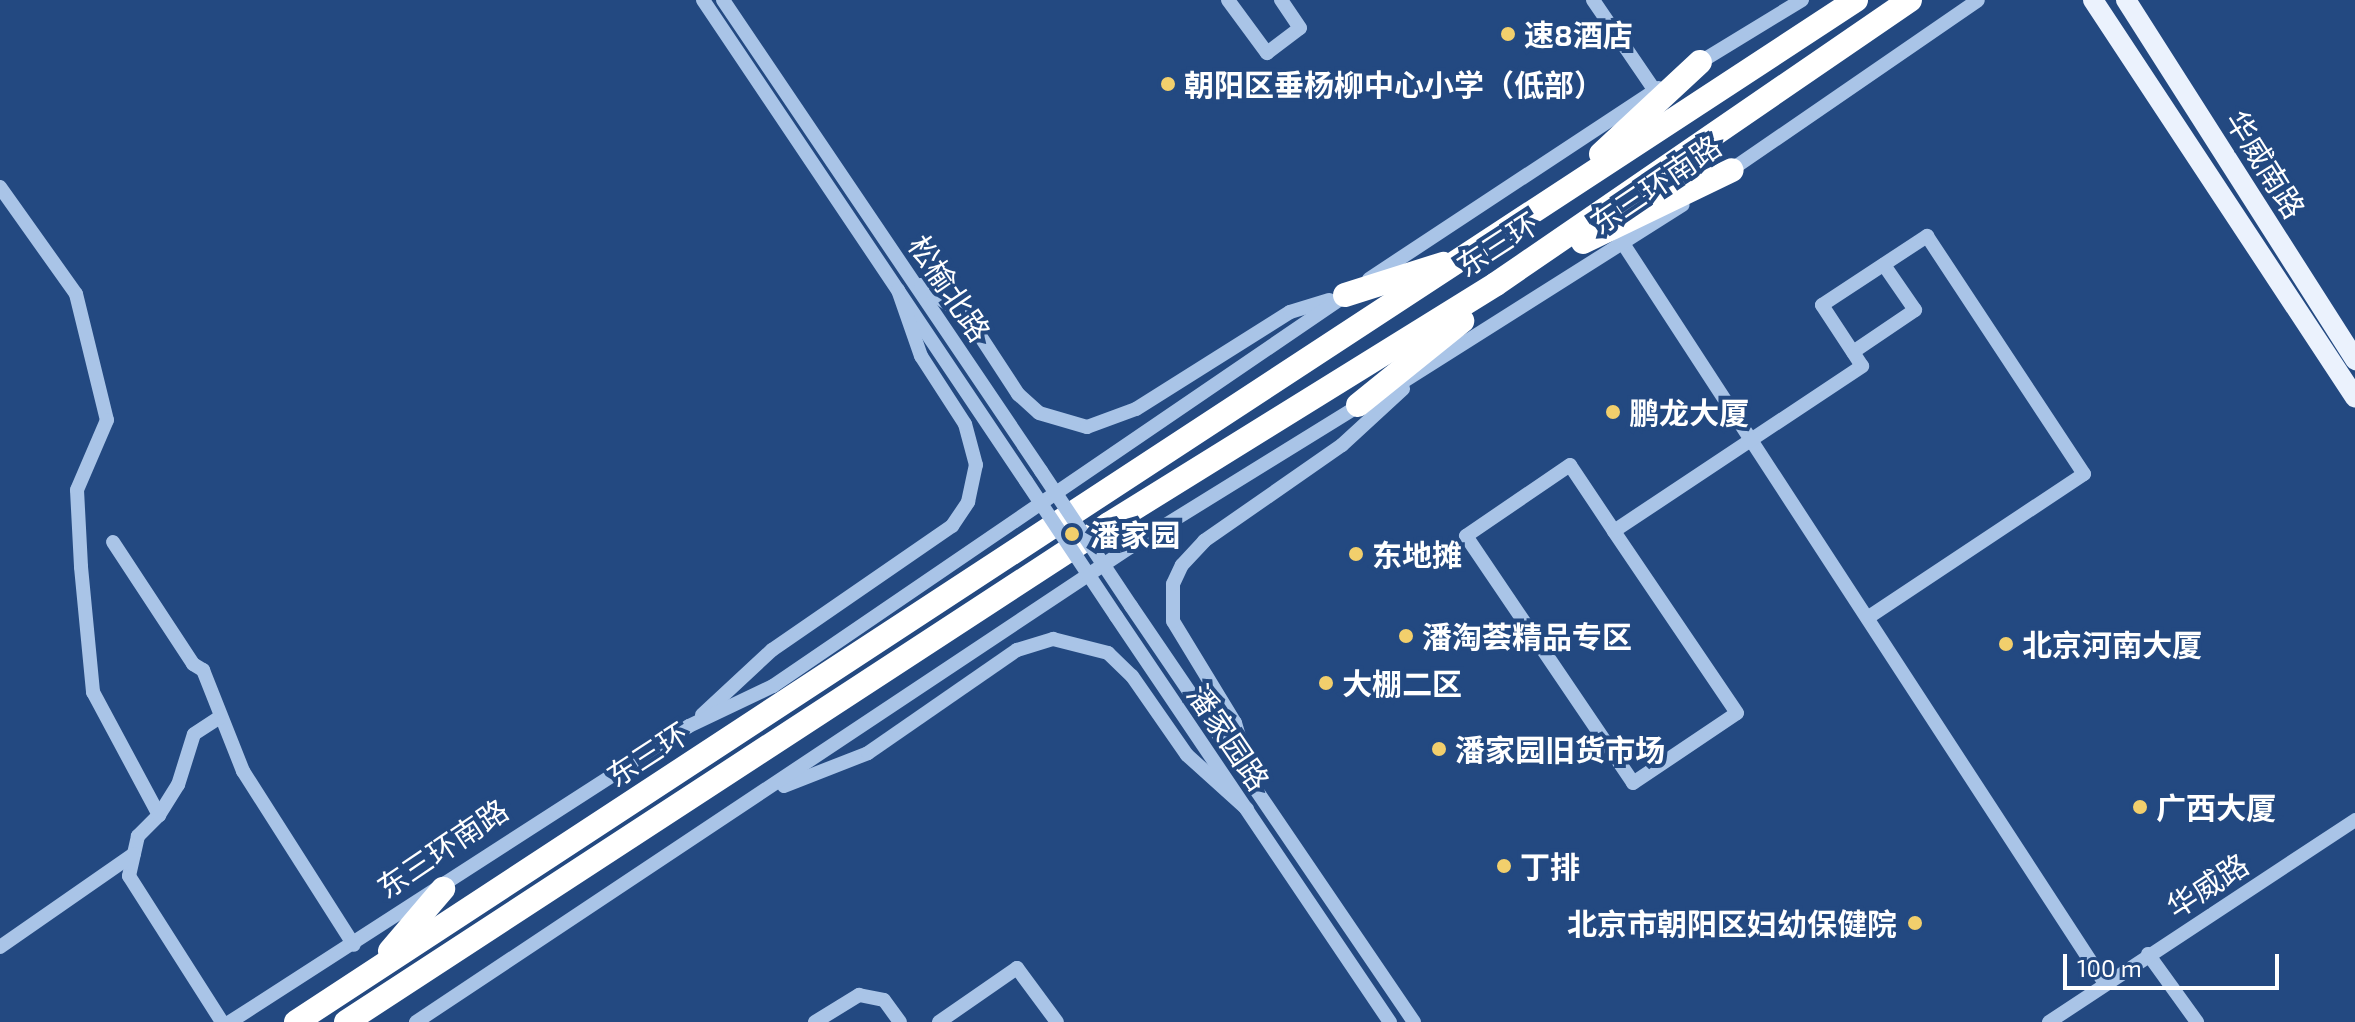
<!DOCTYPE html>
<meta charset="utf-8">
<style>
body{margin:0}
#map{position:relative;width:2355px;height:1022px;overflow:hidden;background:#234981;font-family:"Exo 2","Noto Sans SC",sans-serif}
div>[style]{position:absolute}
.minor>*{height:14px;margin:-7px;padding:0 7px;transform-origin:7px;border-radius:7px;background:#a9c4e7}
.major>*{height:20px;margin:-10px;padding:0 10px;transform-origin:10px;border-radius:10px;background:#ebf2fd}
.highway>*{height:24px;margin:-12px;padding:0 12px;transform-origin:12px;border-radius:12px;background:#fff}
.minor-bridge>*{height:14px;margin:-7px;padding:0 7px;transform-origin:7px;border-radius:7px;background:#a9c4e7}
.dots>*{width:22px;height:22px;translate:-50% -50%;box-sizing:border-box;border:4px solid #234981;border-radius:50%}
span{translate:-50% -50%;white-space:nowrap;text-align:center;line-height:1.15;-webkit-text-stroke:8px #234981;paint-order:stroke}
.poi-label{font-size:30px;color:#fff;font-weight:700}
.left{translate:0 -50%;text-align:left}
.right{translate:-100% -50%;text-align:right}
.street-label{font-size:30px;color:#fff}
.scale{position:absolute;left:2063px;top:954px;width:216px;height:36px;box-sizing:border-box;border:4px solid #fff;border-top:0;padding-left:10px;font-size:24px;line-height:28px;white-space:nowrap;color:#fff;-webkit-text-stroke:6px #234981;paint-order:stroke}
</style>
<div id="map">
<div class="minor">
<div style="left:703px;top:0;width:579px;rotate:56.12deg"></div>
<div style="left:723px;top:0;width:568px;rotate:55.97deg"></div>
<div style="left:1228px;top:0;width:66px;rotate:53.7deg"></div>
<div style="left:1267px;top:53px;width:41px;rotate:-37.1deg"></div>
<div style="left:1300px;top:28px;width:34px;rotate:-124deg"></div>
<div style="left:1593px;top:0;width:110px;rotate:55.7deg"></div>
<div style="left:1697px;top:64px;width:123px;rotate:-31.4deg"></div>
<div style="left:1728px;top:172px;width:303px;rotate:-34.5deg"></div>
<div style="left:0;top:187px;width:131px;rotate:54.6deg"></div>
<div style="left:76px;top:294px;width:130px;rotate:76.2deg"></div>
<div style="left:107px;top:420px;width:76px;rotate:113.2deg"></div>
<div style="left:77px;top:490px;width:77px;rotate:87deg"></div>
<div style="left:81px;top:567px;width:126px;rotate:84.5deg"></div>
<div style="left:93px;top:692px;width:140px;rotate:61.8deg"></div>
<div style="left:159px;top:815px;width:30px;rotate:135deg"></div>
<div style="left:138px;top:836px;width:41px;rotate:102.7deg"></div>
<div style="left:129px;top:876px;width:173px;rotate:57.5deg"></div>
<div style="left:1624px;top:245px;width:880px;rotate:56.92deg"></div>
<div style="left:1369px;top:279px;width:347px;rotate:-33.4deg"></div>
<div style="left:921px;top:285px;width:59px;rotate:35.3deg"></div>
<div style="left:969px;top:319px;width:90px;rotate:56.8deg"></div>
<div style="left:1018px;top:394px;width:28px;rotate:42deg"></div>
<div style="left:1039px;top:413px;width:50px;rotate:16.3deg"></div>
<div style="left:1087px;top:427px;width:52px;rotate:-20.2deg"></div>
<div style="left:1136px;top:409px;width:182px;rotate:-32.2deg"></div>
<div style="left:1290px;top:312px;width:41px;rotate:-17.1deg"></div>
<div style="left:1853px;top:352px;width:75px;rotate:-34.1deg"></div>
<div style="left:1915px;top:310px;width:55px;rotate:-124.6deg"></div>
<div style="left:1385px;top:393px;width:352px;rotate:-32.3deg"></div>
<div style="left:1614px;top:531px;width:79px;rotate:-123.7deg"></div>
<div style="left:1570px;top:465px;width:126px;rotate:145.7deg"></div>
<div style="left:1466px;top:536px;width:298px;rotate:55.9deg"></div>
<div style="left:1633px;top:783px;width:125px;rotate:-33.9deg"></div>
<div style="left:1737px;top:713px;width:220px;rotate:-124.1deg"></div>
<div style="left:1614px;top:531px;width:298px;rotate:-33.6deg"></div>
<div style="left:1862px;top:366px;width:73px;rotate:-123.3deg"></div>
<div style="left:1822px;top:305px;width:126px;rotate:-33.3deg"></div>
<div style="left:1927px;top:236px;width:285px;rotate:56.6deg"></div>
<div style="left:2084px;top:474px;width:260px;rotate:146.4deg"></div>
<div style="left:113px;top:542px;width:146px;rotate:56.7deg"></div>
<div style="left:193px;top:664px;width:12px;rotate:31deg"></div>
<div style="left:203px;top:670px;width:109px;rotate:68.4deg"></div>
<div style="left:243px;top:771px;width:206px;rotate:57.5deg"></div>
<div style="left:1131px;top:606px;width:503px;rotate:55.77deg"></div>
<div style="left:1116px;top:616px;width:490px;rotate:56deg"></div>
<div style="left:702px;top:715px;width:96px;rotate:-42.9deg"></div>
<div style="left:772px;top:650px;width:219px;rotate:-34.6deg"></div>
<div style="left:952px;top:526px;width:29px;rotate:-56deg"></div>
<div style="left:968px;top:502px;width:38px;rotate:-78deg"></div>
<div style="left:976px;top:465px;width:42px;rotate:-105deg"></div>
<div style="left:965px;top:424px;width:81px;rotate:-122.9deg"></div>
<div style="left:921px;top:356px;width:70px;rotate:-109.2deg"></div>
<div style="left:784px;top:786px;width:90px;rotate:-21.4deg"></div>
<div style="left:868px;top:753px;width:181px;rotate:-34.7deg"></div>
<div style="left:1017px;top:650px;width:38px;rotate:-17deg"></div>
<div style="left:1053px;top:639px;width:57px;rotate:14.3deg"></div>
<div style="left:1108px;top:653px;width:33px;rotate:44deg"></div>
<div style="left:1132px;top:676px;width:96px;rotate:55.2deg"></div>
<div style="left:1187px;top:755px;width:81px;rotate:42deg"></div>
<div style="left:1254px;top:787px;width:67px;rotate:-106.5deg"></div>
<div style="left:1235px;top:723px;width:119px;rotate:-121.3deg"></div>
<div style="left:1173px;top:621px;width:37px;rotate:-90deg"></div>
<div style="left:1173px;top:584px;width:21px;rotate:-65deg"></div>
<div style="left:1182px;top:565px;width:33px;rotate:-47deg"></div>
<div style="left:1204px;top:541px;width:168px;rotate:-34.8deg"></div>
<div style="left:1342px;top:445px;width:83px;rotate:-42.6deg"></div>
<div style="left:159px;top:815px;width:36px;rotate:-58deg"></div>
<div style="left:178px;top:785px;width:53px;rotate:-72.6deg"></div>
<div style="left:194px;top:734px;width:30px;rotate:-33deg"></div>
<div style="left:0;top:947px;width:163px;rotate:-34.8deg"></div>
<div style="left:2148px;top:954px;width:84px;rotate:54.2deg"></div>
<div style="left:230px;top:1022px;width:546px;rotate:-32.82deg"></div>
<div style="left:689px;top:726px;width:93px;rotate:-25.5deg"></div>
<div style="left:773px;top:686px;width:701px;rotate:-34.3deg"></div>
<div style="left:416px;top:1022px;width:858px;rotate:-33.63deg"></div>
<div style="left:1130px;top:547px;width:274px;rotate:-31.7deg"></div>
<div style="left:815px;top:1022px;width:52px;rotate:-31.5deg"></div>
<div style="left:859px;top:995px;width:25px;rotate:11deg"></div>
<div style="left:884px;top:1000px;width:27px;rotate:54deg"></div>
<div style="left:939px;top:1022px;width:95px;rotate:-34.7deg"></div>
<div style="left:1017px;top:968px;width:67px;rotate:53.5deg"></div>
<div style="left:2049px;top:1022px;width:367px;rotate:-33.4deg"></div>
</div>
<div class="major">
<div style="left:2093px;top:0;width:476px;rotate:56.6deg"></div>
<div style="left:2126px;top:0;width:427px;rotate:57.5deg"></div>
</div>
<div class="highway">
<div style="left:1601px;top:154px;width:135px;rotate:-42.9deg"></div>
<div style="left:1583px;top:242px;width:165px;rotate:-25.8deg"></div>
<div style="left:1345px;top:295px;width:103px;rotate:-17.6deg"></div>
<div style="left:1358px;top:405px;width:134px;rotate:-38.9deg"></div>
<div style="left:390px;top:951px;width:82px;rotate:-49.5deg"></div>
<div style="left:296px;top:1022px;width:1865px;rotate:-33.23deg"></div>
<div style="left:346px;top:1022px;width:911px;rotate:-33.13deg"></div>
<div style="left:1109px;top:524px;width:455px;rotate:-31.8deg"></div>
<div style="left:1496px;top:284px;width:502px;rotate:-34.45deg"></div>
</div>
<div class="minor-bridge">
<div style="left:1041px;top:471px;width:162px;rotate:56.3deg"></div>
<div style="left:1026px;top:481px;width:162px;rotate:56.3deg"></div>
</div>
<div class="dots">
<div style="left:1508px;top:34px;background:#f2cf6c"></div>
<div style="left:1168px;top:84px;background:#f2cf6c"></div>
<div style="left:1613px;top:412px;background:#f2cf6c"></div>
<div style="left:1072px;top:534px;background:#f2cf6c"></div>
<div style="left:1356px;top:554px;background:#f2cf6c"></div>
<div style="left:1406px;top:636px;background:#f2cf6c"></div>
<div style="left:2006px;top:644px;background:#f2cf6c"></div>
<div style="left:1326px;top:683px;background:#f2cf6c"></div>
<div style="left:1439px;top:749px;background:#f2cf6c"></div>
<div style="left:2140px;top:807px;background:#f2cf6c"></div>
<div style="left:1504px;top:866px;background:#f2cf6c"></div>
<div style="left:1915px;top:923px;background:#f2cf6c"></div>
</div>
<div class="poi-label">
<span class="left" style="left:1524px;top:34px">速8酒店</span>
<span class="left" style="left:1184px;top:84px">朝阳区垂杨柳中心小学（低部）</span>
<span class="left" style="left:1629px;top:412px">鹏龙大厦</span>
<span class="left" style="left:1090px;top:534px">潘家园</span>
<span class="left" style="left:1372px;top:554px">东地摊</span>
<span class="left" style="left:1422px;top:636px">潘淘荟精品专区</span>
<span class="left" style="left:2022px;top:644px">北京河南大厦</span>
<span class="left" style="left:1342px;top:683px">大棚二区</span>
<span class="left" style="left:1455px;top:749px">潘家园旧货市场</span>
<span class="left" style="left:2156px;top:807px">广西大厦</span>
<span class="left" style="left:1520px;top:866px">丁排</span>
<span class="right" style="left:1897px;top:923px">北京市朝阳区妇幼保健院</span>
</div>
<div class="street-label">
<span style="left:2266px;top:164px;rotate:58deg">华威南路</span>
<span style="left:1655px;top:184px;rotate:-34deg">东三环南路</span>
<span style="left:1497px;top:244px;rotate:-33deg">东三环</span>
<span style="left:950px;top:288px;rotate:56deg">松榆北路</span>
<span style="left:1229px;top:737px;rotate:56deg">潘家园路</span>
<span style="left:647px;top:754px;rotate:-33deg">东三环</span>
<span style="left:442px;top:848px;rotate:-34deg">东三环南路</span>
<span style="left:2207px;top:885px;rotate:-33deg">华威路</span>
</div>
<div class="scale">100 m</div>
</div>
